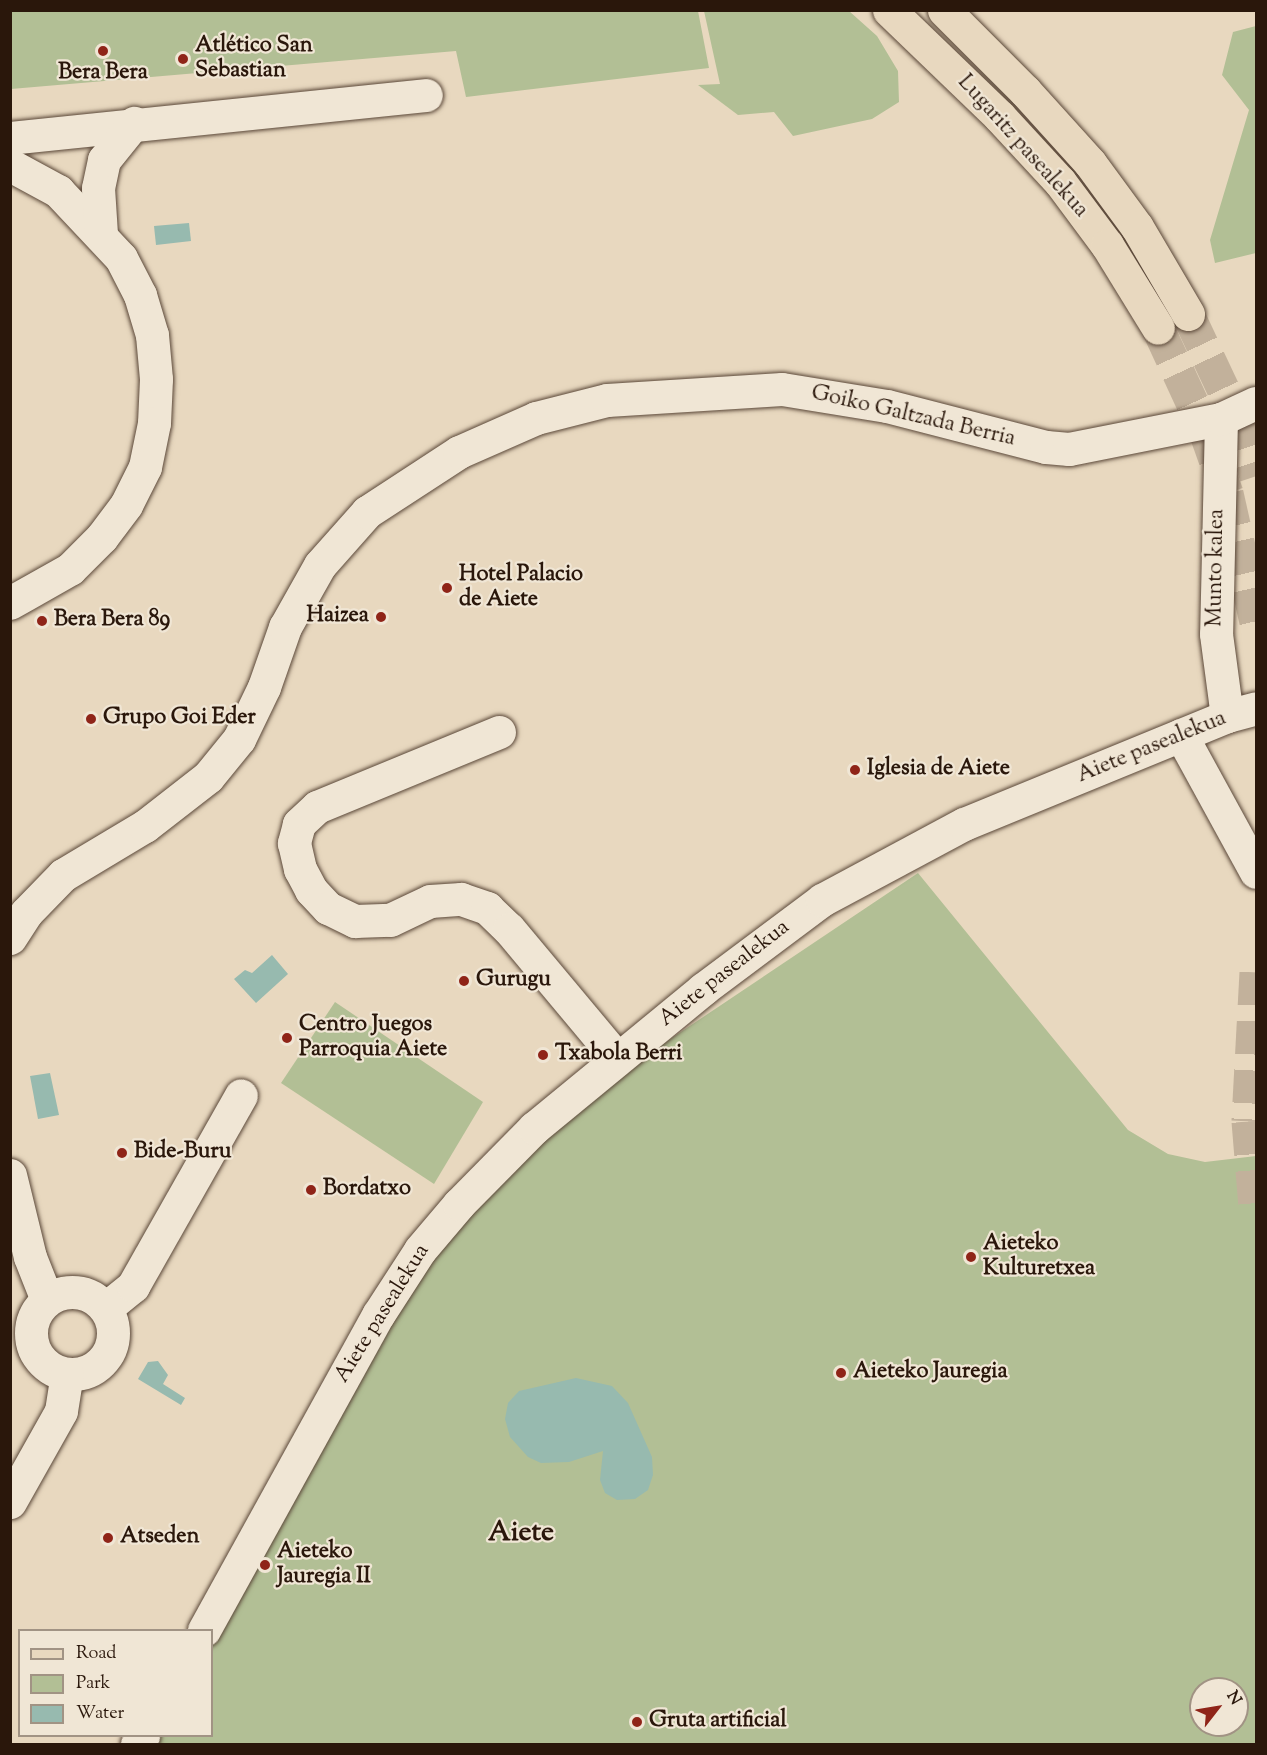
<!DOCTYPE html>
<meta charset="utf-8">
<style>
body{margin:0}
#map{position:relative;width:1267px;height:1755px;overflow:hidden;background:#e8d8bf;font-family:"Sorts Mill Goudy",serif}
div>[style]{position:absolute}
.green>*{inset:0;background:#b2bf95}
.water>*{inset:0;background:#97baaf}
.major-tunnel>*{height:33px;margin-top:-16.5px;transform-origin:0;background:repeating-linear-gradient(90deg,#c2b19b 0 33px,transparent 0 49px)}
.roads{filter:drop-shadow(0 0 2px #5a4738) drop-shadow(0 0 2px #5a4738)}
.minor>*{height:33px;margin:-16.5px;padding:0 16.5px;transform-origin:16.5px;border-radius:16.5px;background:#f0e6d5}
.minor>.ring{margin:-16.5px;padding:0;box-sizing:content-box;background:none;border:33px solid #f0e6d5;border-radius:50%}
.major>*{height:33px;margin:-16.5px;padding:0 16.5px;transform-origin:16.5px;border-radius:16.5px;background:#e8d8bf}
.dots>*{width:16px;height:16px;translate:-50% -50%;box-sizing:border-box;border:3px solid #f0e6d5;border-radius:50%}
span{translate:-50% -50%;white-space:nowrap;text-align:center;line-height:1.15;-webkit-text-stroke:4.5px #f0e6d5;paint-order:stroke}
.poi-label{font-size:22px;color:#2a170b;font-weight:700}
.left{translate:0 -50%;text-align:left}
.right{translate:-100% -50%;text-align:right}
.street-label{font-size:22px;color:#2a170b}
.district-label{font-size:28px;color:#2a170b;font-weight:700}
.frame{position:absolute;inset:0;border:12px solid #2a170b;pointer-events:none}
.legend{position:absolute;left:18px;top:1629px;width:195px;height:108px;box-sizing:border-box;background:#f0e6d5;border:2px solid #a19384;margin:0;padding:8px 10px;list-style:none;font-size:18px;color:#2a170b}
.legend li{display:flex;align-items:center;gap:12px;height:30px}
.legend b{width:30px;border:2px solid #a19384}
.north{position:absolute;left:1189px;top:1677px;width:60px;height:60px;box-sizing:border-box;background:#f0e6d5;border:2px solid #a19384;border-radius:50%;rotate:59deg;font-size:16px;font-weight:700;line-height:24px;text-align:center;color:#2a170b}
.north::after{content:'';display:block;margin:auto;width:21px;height:27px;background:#8f2418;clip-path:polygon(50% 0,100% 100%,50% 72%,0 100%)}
</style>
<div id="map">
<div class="green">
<div style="clip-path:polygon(10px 11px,698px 11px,709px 68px,466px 97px,456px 51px,11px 89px)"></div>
<div style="clip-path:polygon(704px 11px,849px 11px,877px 36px,898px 71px,899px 102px,872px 119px,793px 136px,774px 112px,738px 115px,698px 85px,720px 84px)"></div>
<div style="clip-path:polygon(1256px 26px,1256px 253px,1215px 263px,1210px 240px,1249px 110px,1222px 75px,1233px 32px)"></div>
<div style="clip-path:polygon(evenodd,918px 873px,1128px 1130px,1168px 1154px,1205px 1162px,1256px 1156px,1256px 1744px,155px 1744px,160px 1736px,212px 1736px,212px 1639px,379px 1328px,469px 1212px,561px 1126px,645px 1056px,918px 873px,1201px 1689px,1237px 1689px,1237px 1725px,1201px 1725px,1201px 1689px)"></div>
<div style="clip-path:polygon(335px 1002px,483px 1102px,434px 1184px,281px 1083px)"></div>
</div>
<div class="water">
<div style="clip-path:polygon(189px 223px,191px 241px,156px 245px,154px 226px)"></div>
<div style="clip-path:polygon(272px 955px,288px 974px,256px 1003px,234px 979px,245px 970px,252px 973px)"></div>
<div style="clip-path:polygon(50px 1073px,59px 1115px,38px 1119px,30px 1076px)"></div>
<div style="clip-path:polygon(158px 1361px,168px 1375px,163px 1384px,185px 1398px,181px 1405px,138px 1379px,148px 1362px)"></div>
<div style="clip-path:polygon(576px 1378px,612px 1386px,628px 1403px,652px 1457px,653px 1475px,648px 1490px,635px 1499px,617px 1500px,605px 1493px,600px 1480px,603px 1451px,569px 1462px,541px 1463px,528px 1457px,510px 1437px,505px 1419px,508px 1403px,519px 1391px)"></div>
</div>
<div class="major-tunnel">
<div style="left:1188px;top:314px;width:113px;rotate:64.8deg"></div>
<div style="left:1236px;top:416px;width:63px;rotate:71.6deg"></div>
<div style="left:1158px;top:328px;width:110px;rotate:65.3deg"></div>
<div style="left:1204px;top:428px;width:69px;rotate:70.5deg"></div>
<div style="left:1227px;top:493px;width:132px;rotate:77.3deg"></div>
<div style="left:1256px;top:972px;width:149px;rotate:93.1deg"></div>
<div style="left:1248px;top:1121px;width:97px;rotate:85.3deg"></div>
</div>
<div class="roads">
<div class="minor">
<div style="left:10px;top:138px;width:418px;rotate:-5.9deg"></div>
<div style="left:10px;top:165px;width:55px;rotate:28.4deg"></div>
<div style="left:58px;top:191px;width:92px;rotate:46.8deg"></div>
<div style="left:121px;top:258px;width:42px;rotate:62.8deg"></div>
<div style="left:140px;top:295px;width:42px;rotate:73.3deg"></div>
<div style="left:152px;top:335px;width:44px;rotate:84.8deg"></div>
<div style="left:156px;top:379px;width:44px;rotate:92.6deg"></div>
<div style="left:154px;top:423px;width:45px;rotate:101.6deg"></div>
<div style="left:145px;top:467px;width:42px;rotate:116.6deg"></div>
<div style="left:126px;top:505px;width:40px;rotate:127deg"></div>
<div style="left:102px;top:537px;width:45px;rotate:135deg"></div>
<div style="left:70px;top:569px;width:69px;rotate:150.5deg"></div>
<div style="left:101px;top:234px;width:46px;rotate:-93.7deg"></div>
<div style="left:98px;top:188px;width:29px;rotate:-78deg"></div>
<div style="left:104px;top:160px;width:48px;rotate:-51deg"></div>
<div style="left:1221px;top:419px;width:215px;rotate:91.3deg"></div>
<div style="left:1216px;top:634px;width:83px;rotate:82.4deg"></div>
<div style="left:499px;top:732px;width:197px;rotate:157.6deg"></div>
<div style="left:317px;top:807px;width:25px;rotate:137deg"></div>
<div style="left:299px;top:824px;width:20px;rotate:105deg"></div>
<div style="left:294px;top:843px;width:27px;rotate:77deg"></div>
<div style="left:300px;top:869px;width:24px;rotate:62deg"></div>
<div style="left:311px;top:890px;width:25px;rotate:47deg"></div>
<div style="left:328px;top:908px;width:30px;rotate:26deg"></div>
<div style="left:355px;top:921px;width:35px;rotate:-2deg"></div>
<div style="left:390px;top:920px;width:44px;rotate:-25.4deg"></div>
<div style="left:430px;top:901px;width:31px;rotate:-4deg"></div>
<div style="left:461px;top:899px;width:28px;rotate:19deg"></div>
<div style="left:487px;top:908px;width:30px;rotate:44deg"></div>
<div style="left:509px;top:929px;width:168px;rotate:50.1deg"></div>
<div style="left:1181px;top:735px;width:156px;rotate:61.3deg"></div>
<div style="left:10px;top:938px;width:30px;rotate:-57deg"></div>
<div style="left:26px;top:913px;width:53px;rotate:-45.8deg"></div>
<div style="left:63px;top:875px;width:96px;rotate:-30.9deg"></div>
<div style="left:145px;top:826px;width:80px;rotate:-37.9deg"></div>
<div style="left:208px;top:777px;width:49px;rotate:-50.8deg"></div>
<div style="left:239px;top:739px;width:58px;rotate:-64.3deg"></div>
<div style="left:264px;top:687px;width:64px;rotate:-70.7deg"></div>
<div style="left:285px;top:627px;width:71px;rotate:-60.6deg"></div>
<div style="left:320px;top:565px;width:71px;rotate:-48.4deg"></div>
<div style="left:367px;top:512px;width:110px;rotate:-33.1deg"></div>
<div style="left:459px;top:452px;width:84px;rotate:-23.8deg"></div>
<div style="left:536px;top:418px;width:73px;rotate:-14.2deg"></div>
<div style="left:607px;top:400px;width:175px;rotate:-3.6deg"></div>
<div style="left:782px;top:389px;width:106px;rotate:9.2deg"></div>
<div style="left:887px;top:406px;width:164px;rotate:14.5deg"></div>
<div style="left:1046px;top:447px;width:23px;rotate:5deg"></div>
<div style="left:1069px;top:449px;width:155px;rotate:-11.2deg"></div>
<div style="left:1221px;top:419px;width:38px;rotate:-25deg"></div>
<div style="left:10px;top:1175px;width:84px;rotate:76.3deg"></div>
<div style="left:30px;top:1257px;width:46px;rotate:68.4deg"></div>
<div class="ring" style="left:31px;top:1292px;width:49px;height:49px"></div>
<div style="left:106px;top:1308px;width:35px;rotate:-39deg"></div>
<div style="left:133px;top:1286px;width:219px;rotate:-60.5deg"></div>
<div style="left:10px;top:1502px;width:104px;rotate:-60.7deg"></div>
<div style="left:61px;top:1411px;width:37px;rotate:-81deg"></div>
<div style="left:204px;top:1630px;width:360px;rotate:-61.1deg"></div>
<div style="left:378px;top:1315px;width:77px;rotate:-57.1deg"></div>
<div style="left:420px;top:1250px;width:60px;rotate:-49.7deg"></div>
<div style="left:459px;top:1204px;width:107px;rotate:-45.4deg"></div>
<div style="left:534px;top:1128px;width:219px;rotate:-39.4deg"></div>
<div style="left:703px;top:989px;width:149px;rotate:-36.8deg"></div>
<div style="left:822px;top:900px;width:161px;rotate:-28.2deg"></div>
<div style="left:964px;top:824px;width:284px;rotate:-22.3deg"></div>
<div style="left:1227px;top:716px;width:30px;rotate:-15deg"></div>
<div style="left:137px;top:1744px;width:10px;rotate:-53deg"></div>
</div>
<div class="major">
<div style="left:889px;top:10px;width:153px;rotate:43.9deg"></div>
<div style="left:999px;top:116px;width:90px;rotate:47.3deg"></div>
<div style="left:1060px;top:182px;width:79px;rotate:53.3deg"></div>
<div style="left:1107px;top:245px;width:97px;rotate:58.4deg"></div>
<div style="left:944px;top:10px;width:115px;rotate:45deg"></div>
<div style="left:1025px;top:91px;width:97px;rotate:47.9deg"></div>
<div style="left:1090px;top:163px;width:79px;rotate:53.7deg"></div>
<div style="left:1137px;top:227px;width:101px;rotate:59.6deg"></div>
</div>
</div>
<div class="dots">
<div style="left:103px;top:51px;background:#8f2418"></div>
<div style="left:183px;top:59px;background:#8f2418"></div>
<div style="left:447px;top:588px;background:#8f2418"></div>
<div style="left:381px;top:617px;background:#8f2418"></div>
<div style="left:42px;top:621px;background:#8f2418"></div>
<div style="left:91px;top:719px;background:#8f2418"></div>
<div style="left:855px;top:770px;background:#8f2418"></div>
<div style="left:464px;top:981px;background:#8f2418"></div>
<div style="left:287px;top:1038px;background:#8f2418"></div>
<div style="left:543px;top:1055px;background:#8f2418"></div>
<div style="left:122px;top:1153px;background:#8f2418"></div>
<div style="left:311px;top:1190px;background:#8f2418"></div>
<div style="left:971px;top:1257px;background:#8f2418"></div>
<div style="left:841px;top:1373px;background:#8f2418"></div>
<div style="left:108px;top:1538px;background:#8f2418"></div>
<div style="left:265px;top:1565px;background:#8f2418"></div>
<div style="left:637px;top:1722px;background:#8f2418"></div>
</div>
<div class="poi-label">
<span class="left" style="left:195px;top:59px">Atlético San<br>Sebastian</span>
<span style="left:103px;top:74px">Bera Bera</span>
<span class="left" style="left:459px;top:588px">Hotel Palacio<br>de Aiete</span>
<span class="right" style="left:369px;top:617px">Haizea</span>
<span class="left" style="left:54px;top:621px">Bera Bera 89</span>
<span class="left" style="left:103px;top:719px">Grupo Goi Eder</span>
<span class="left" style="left:867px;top:770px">Iglesia de Aiete</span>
<span class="left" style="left:476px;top:981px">Gurugu</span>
<span class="left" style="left:299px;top:1038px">Centro Juegos<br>Parroquia Aiete</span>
<span class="left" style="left:555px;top:1055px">Txabola Berri</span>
<span class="left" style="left:134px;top:1153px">Bide-Buru</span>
<span class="left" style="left:323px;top:1190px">Bordatxo</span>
<span class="left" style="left:983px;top:1257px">Aieteko<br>Kulturetxea</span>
<span class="left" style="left:853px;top:1373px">Aieteko Jauregia</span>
<span class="left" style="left:120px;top:1538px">Atseden</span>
<span class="left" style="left:277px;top:1565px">Aieteko<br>Jauregia II</span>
<span class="left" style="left:649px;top:1722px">Gruta artificial</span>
</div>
<div class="street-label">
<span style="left:1022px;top:147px;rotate:48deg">Lugaritz pasealekua</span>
<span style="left:913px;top:417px;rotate:13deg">Goiko Galtzada Berria</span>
<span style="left:1217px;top:568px;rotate:-89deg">Munto kalea</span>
<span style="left:1152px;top:748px;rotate:-22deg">Aiete pasealekua</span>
<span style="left:725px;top:974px;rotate:-38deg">Aiete pasealekua</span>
<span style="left:383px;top:1314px;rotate:-58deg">Aiete pasealekua</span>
</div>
<div class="district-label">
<span style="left:521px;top:1533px">Aiete</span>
</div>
<div class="frame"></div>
<ul class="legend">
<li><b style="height:8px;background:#e8d8bf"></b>Road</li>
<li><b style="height:16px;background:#b2bf95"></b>Park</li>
<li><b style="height:16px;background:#97baaf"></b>Water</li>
</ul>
<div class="north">N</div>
</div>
